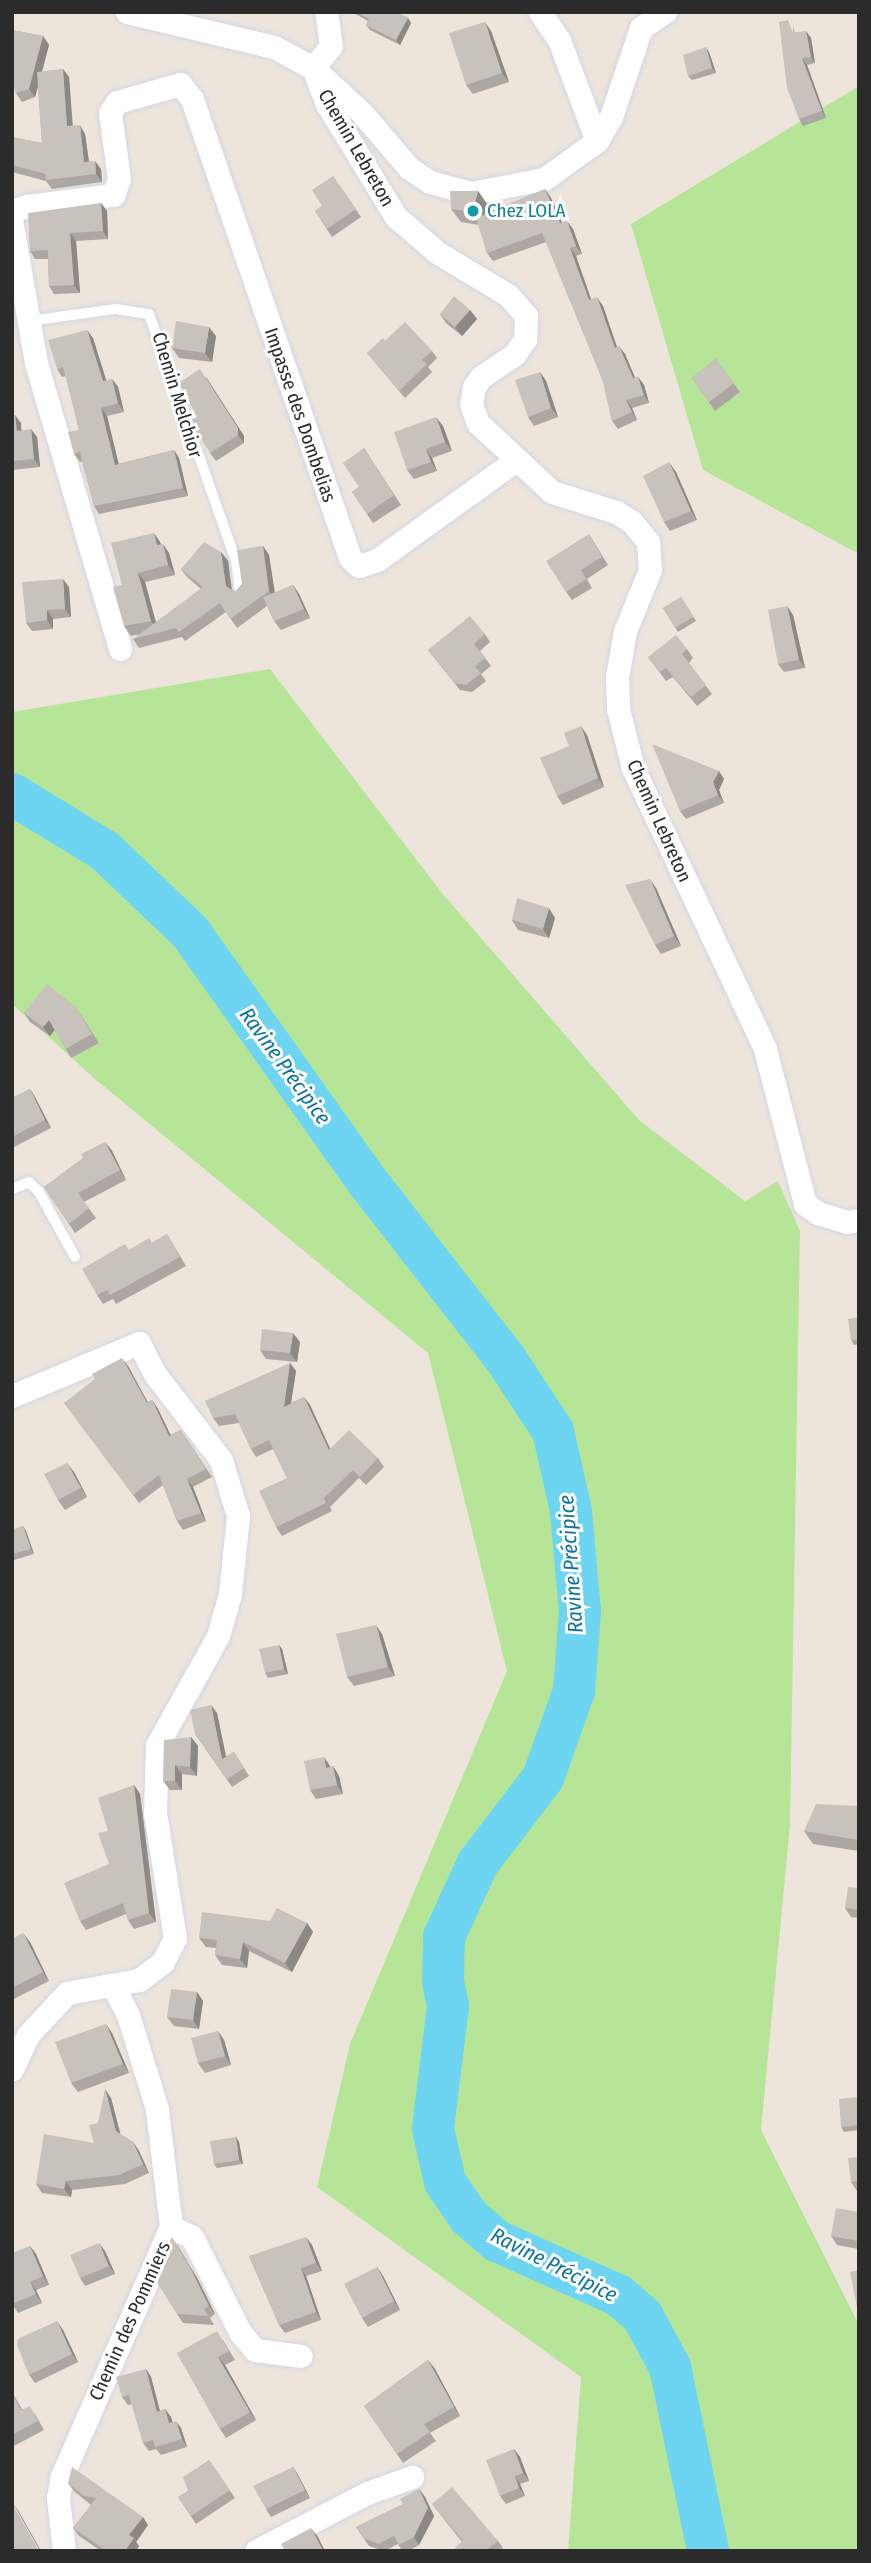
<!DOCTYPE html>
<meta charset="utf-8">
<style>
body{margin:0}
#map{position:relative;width:871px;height:2563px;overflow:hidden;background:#ede5dc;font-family:"Fira Sans Condensed",sans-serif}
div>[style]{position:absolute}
.green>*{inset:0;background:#b6e598}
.river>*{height:42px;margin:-21px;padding:0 21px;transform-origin:21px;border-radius:21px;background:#6dd5f1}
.roads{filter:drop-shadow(0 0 2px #d2d6e4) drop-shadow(0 0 2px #d2d6e4)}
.service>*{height:10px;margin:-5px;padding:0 5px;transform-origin:5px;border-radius:5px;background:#fff}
.minor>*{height:23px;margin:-11.5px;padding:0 11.5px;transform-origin:11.5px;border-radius:11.5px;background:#fff}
.wall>*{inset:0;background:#aca7a2}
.shaded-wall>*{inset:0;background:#8c8884}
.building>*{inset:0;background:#c8c2bc}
.dots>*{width:19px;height:19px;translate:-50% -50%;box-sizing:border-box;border:4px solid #fff;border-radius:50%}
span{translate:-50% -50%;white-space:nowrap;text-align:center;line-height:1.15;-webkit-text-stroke:6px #fff;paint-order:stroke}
.street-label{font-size:19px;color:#2b2b2b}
.culture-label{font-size:19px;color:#0d838f}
.left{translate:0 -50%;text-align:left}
.water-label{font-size:21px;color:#0a739f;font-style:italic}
.frame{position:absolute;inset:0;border:14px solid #2b2b2b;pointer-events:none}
</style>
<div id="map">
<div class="green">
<div style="clip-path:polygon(859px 86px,859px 554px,703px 470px,631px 224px)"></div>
<div style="clip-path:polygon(270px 669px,442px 893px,639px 1120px,745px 1201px,778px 1181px,800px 1231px,790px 1825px,761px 2130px,859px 2325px,859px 2551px,568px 2551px,581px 2377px,317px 2187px,350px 2044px,507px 1671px,428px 1353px,95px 1079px,12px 1004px,12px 712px)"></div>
</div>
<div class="river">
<div style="left:12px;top:794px;width:109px;rotate:31.5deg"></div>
<div style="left:105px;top:851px;width:117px;rotate:43.6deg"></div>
<div style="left:190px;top:932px;width:305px;rotate:54.6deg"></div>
<div style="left:367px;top:1181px;width:228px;rotate:52.1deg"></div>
<div style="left:507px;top:1361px;width:84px;rotate:56.7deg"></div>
<div style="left:553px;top:1431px;width:82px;rotate:77.3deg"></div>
<div style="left:571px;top:1511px;width:100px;rotate:84.9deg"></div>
<div style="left:580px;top:1611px;width:80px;rotate:94.3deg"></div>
<div style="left:574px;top:1691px;width:92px;rotate:109.6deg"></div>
<div style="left:543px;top:1778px;width:107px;rotate:127.4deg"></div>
<div style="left:478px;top:1863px;width:81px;rotate:114.7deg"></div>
<div style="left:444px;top:1937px;width:45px;rotate:91.3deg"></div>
<div style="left:443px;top:1982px;width:25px;rotate:78deg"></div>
<div style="left:448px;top:2006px;width:124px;rotate:97deg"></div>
<div style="left:433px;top:2129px;width:54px;rotate:77.2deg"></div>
<div style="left:445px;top:2182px;width:42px;rotate:55.6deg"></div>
<div style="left:469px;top:2217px;width:37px;rotate:41deg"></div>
<div style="left:497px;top:2241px;width:133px;rotate:24.1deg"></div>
<div style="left:618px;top:2295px;width:33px;rotate:41deg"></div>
<div style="left:643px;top:2317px;width:57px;rotate:61.6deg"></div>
<div style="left:670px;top:2367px;width:188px;rotate:78.3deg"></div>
</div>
<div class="roads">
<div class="service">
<div style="left:29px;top:321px;width:88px;rotate:-7.9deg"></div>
<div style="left:116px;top:309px;width:33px;rotate:9deg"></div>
<div style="left:149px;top:314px;width:262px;rotate:70.6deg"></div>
<div style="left:236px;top:561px;width:32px;rotate:83deg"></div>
<div style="left:12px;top:1189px;width:18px;rotate:-22deg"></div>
<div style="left:29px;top:1182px;width:14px;rotate:45deg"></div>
<div style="left:39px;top:1192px;width:74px;rotate:61deg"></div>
</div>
<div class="minor">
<div style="left:127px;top:12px;width:151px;rotate:13.4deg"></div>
<div style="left:274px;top:47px;width:44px;rotate:28.3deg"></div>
<div style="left:313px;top:68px;width:67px;rotate:42.6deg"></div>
<div style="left:362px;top:113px;width:72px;rotate:49.5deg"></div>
<div style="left:409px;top:168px;width:25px;rotate:34deg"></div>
<div style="left:430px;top:182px;width:42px;rotate:15deg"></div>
<div style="left:471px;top:193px;width:74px;rotate:-10.9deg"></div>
<div style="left:544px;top:179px;width:65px;rotate:-35.6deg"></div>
<div style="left:597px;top:141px;width:28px;rotate:-60deg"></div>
<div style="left:611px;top:117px;width:94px;rotate:-71.4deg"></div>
<div style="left:641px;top:28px;width:29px;rotate:-34deg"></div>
<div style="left:540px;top:12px;width:34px;rotate:56deg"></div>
<div style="left:559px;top:40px;width:108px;rotate:69.4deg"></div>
<div style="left:313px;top:68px;width:39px;rotate:69deg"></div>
<div style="left:327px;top:104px;width:132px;rotate:58.6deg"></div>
<div style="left:396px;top:217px;width:55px;rotate:40.6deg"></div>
<div style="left:438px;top:253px;width:82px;rotate:31deg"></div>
<div style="left:508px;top:295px;width:28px;rotate:49deg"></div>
<div style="left:526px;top:316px;width:23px;rotate:92deg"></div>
<div style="left:525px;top:339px;width:18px;rotate:124deg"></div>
<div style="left:515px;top:354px;width:41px;rotate:145.9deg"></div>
<div style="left:481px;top:377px;width:12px;rotate:125deg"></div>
<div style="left:474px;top:387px;width:17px;rotate:100deg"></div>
<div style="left:471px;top:404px;width:20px;rotate:70deg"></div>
<div style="left:478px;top:423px;width:101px;rotate:43deg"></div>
<div style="left:552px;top:492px;width:67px;rotate:17.4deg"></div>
<div style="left:616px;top:512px;width:19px;rotate:32deg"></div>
<div style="left:632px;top:522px;width:26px;rotate:51deg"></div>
<div style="left:648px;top:542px;width:28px;rotate:86deg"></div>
<div style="left:650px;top:570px;width:66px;rotate:112.3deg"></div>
<div style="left:625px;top:631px;width:47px;rotate:99.9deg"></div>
<div style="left:617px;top:677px;width:32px;rotate:88deg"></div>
<div style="left:618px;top:709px;width:61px;rotate:75.7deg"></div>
<div style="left:633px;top:768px;width:310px;rotate:64.8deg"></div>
<div style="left:765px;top:1049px;width:160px;rotate:75.5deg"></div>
<div style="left:805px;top:1204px;width:16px;rotate:35deg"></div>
<div style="left:818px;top:1213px;width:30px;rotate:17deg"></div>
<div style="left:847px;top:1222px;width:12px;rotate:-9deg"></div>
<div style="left:313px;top:68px;width:28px;rotate:-51deg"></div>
<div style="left:331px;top:46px;width:34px;rotate:-98deg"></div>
<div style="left:12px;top:217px;width:7px;rotate:-74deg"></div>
<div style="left:14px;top:210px;width:14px;rotate:-17deg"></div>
<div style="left:27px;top:206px;width:87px;rotate:-7.3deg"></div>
<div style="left:113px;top:195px;width:17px;rotate:-69deg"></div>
<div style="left:119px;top:179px;width:67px;rotate:-97.8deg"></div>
<div style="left:110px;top:113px;width:13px;rotate:-58deg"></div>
<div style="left:117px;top:102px;width:66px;rotate:-15.9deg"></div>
<div style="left:180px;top:84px;width:19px;rotate:51deg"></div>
<div style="left:192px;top:99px;width:485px;rotate:71deg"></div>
<div style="left:350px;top:558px;width:12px;rotate:42deg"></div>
<div style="left:359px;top:566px;width:19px;rotate:-18deg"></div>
<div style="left:377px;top:560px;width:171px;rotate:-35.7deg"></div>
<div style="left:12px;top:225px;width:140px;rotate:80.1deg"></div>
<div style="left:36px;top:363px;width:298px;rotate:73.6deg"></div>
<div style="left:12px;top:1396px;width:138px;rotate:-22.7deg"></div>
<div style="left:139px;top:1343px;width:35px;rotate:63deg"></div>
<div style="left:155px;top:1374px;width:108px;rotate:52.5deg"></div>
<div style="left:221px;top:1460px;width:59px;rotate:73.1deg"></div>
<div style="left:238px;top:1516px;width:78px;rotate:95.9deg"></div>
<div style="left:230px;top:1594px;width:44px;rotate:105.9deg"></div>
<div style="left:218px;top:1636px;width:125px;rotate:119.2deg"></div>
<div style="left:157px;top:1745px;width:68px;rotate:91.7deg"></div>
<div style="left:155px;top:1813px;width:127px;rotate:80.9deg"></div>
<div style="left:175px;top:1938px;width:27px;rotate:117deg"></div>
<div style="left:163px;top:1962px;width:30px;rotate:143deg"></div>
<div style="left:139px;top:1980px;width:73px;rotate:169.8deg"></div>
<div style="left:67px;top:1993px;width:57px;rotate:132.9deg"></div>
<div style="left:28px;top:2035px;width:38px;rotate:115deg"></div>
<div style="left:171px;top:2227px;width:23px;rotate:25deg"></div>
<div style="left:192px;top:2237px;width:106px;rotate:63.2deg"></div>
<div style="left:240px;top:2332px;width:23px;rotate:50deg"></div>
<div style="left:255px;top:2350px;width:46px;rotate:7.4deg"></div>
<div style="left:64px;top:2551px;width:53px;rotate:-96.5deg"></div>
<div style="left:58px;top:2498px;width:22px;rotate:-80deg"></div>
<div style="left:62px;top:2476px;width:272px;rotate:-66.4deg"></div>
<div style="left:171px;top:2227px;width:119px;rotate:-96.8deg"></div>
<div style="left:157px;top:2109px;width:98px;rotate:-107.1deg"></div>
<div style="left:128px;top:2015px;width:34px;rotate:-117deg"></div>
<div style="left:256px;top:2551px;width:125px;rotate:-27.6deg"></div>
<div style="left:367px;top:2493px;width:48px;rotate:-19.6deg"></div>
</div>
</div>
<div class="wall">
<div style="clip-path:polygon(352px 12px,397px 12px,408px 18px,411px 23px,400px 45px,370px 30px,366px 25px,368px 21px)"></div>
<div style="clip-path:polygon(793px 26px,795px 33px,806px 31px,811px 38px,815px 63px,807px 65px,826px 118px,803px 126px,799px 119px)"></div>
<div style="clip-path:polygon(12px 30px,43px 36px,49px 45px,42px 72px,63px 69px,69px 77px,73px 126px,85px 134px,89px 161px,101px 169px,102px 182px,52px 189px,46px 181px,12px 172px,12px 137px,42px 143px,38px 87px,35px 97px,22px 102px,16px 93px,13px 84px,12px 83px)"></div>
<div style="clip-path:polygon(491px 31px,509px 82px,473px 94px,466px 85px)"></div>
<div style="clip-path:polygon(709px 52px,716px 73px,692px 80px,688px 76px)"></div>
<div style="clip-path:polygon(333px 176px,361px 217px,332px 237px,315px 211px,322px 206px)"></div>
<div style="clip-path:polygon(545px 189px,551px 198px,562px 223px,573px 229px,582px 254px,576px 256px,591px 299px,603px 306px,617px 347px,625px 354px,635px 378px,638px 377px,644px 385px,649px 403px,632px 408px,637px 420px,618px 429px,612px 421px,603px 381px,546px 242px,493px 261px,487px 253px,479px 225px,461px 222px,451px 209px,478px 191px,487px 204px,485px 214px)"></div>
<div style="clip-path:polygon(101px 203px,107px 211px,108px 239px,76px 241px,80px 293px,54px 294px,49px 286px,48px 259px,35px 259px,30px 251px)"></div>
<div style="clip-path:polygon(470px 310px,477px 319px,462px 336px,446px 323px,440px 314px)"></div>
<div style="clip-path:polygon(216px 336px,212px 362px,179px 358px,172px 348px)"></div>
<div style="clip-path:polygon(93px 338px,106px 381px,112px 379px,118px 387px,124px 412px,107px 416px,118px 464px,174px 450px,179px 458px,188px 496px,99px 514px,94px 506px,82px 461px,80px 462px,74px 454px,79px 430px,66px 376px,62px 377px,57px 369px)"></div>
<div style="clip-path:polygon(385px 341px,432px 351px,437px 358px,428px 367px,432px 372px,405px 398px,367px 353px)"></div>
<div style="clip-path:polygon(716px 359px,740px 392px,715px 411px,692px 378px)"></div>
<div style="clip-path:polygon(540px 372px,546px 381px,558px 417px,534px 426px,528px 417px)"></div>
<div style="clip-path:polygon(206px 377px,244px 436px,244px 443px,216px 461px,210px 453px,197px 417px)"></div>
<div style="clip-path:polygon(12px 415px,21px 423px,21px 430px,37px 437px,40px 467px,12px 470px)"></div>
<div style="clip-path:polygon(443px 426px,452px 451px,432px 458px,437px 471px,414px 479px,407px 470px)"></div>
<div style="clip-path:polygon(364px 448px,401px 505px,373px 523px,352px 492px,359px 487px)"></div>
<div style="clip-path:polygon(676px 472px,697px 520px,670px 531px,664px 522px)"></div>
<div style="clip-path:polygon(154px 533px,161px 544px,169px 553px,175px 575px,145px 582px,156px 623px,201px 589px,187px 577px,181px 569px,221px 552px,228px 561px,232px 589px,235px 592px,242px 584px,263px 546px,269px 555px,274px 593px,293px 585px,299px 594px,310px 618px,281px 630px,274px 621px,267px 606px,237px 628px,226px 612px,185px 641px,182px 637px,139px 648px,133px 639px,141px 634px,131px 636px,124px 626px,122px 585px)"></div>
<div style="clip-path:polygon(589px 534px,608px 565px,587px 579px,592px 588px,572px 600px,566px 592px)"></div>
<div style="clip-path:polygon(69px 587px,71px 617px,53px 619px,53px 629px,32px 631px,26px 623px)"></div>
<div style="clip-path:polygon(681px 597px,696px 621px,678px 632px,663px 608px)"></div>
<div style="clip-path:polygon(793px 615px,805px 668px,784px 672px,778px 664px)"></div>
<div style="clip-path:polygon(485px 634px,490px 642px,480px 651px,491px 666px,481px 674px,486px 681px,472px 692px,460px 690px,428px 650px)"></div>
<div style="clip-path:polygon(687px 649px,693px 658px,689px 663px,712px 694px,697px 706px,673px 677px,666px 681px,648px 657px)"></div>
<div style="clip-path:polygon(587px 735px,604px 787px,563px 805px,557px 796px,569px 746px)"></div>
<div style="clip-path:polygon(724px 779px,719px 790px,724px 803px,686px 819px,680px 811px)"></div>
<div style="clip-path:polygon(656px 888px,681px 946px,661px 954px,655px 945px)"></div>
<div style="clip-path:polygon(555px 918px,549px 938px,518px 930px,512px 920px)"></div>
<div style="clip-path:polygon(76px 1007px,99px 1043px,71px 1058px,55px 1030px,50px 1036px,30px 1022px,24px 1013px)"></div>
<div style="clip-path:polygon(30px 1089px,35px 1097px,51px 1128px,14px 1147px,12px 1144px,12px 1098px)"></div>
<div style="clip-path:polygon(105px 1142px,112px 1151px,126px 1180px,84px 1202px,96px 1218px,75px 1233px,44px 1187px)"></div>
<div style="clip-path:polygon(167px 1234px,186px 1266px,116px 1304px,113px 1299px,103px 1304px,97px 1295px,129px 1250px,152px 1243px)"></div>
<div style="clip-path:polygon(859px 1317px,859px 1344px,854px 1345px,851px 1340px)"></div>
<div style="clip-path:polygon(300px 1342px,297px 1362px,266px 1359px,260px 1350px)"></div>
<div style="clip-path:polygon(290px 1363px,296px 1371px,291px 1403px,304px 1397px,310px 1405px,330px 1449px,378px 1458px,384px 1467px,366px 1485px,359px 1478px,330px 1507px,332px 1511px,282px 1536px,276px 1527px,287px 1478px,273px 1449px,256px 1457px,251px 1449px,239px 1423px,219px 1426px,213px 1418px)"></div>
<div style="clip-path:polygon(128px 1366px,148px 1402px,152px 1400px,158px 1409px,170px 1435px,181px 1430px,212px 1477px,193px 1487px,206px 1521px,183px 1530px,177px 1521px,163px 1485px,139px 1503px,64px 1403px)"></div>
<div style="clip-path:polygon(74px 1472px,87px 1497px,65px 1510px,58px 1500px)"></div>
<div style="clip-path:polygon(23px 1526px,26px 1531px,34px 1554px,14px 1560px,12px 1557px,12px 1530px)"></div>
<div style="clip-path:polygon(382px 1634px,395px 1676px,354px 1686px,347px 1677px)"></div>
<div style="clip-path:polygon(279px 1645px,282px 1649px,288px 1674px,268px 1678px,265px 1673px)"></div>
<div style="clip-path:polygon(217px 1713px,226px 1757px,234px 1752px,249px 1776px,232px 1787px,195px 1734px)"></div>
<div style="clip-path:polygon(191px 1737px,198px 1746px,197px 1776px,182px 1774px,182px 1790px,170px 1790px,163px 1781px)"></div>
<div style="clip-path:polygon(333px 1766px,339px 1776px,343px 1794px,316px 1799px,310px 1790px)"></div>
<div style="clip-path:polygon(134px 1785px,140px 1794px,156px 1922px,134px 1929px,128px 1920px,126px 1914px,86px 1930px,80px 1921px,109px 1864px,108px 1831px)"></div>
<div style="clip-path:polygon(859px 1806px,859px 1851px,813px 1844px,804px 1831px)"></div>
<div style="clip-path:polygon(859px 1888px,859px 1918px,851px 1917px,845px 1908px)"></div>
<div style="clip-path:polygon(270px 1921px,307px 1923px,313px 1932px,292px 1972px,249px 1951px,247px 1968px,222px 1965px,215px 1955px,216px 1948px,206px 1947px,199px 1938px)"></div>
<div style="clip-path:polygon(12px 1939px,30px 1942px,49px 1981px,12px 2000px)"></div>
<div style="clip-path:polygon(197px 1992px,203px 2001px,199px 2029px,174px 2026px,167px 2017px)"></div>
<div style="clip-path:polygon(112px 2033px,129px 2073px,78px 2092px,71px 2083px)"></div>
<div style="clip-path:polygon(224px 2040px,231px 2065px,205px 2073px,198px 2063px)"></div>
<div style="clip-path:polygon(859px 2097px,859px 2130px,844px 2132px,841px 2127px)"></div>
<div style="clip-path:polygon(111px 2098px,120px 2134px,133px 2142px,139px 2151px,149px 2173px,125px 2184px,72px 2190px,71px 2197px,42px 2193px,36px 2184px,94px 2143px,98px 2123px)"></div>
<div style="clip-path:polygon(236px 2137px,239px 2142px,243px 2164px,217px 2168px,214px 2164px)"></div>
<div style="clip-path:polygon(859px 2157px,859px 2191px,857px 2191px,851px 2182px)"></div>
<div style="clip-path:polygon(859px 2212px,859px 2249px,837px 2245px,831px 2236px)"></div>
<div style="clip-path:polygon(312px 2245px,322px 2271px,306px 2276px,321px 2320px,285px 2333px,279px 2325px,249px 2256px)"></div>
<div style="clip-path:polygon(30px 2246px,36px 2254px,49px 2285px,36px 2290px,42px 2303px,18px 2313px,12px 2304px)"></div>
<div style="clip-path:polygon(178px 2246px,197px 2278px,215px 2314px,210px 2318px,214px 2325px,183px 2323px,177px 2314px)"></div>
<div style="clip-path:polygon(105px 2251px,115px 2274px,85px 2286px,80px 2278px)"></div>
<div style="clip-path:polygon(377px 2267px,383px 2276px,400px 2310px,368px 2327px,362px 2318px)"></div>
<div style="clip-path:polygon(63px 2330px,78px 2362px,35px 2383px,29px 2375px)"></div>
<div style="clip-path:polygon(223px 2340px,235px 2360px,225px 2365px,256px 2420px,226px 2438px,220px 2429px,177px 2353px)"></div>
<div style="clip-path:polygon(428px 2360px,435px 2369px,460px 2416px,430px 2433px,436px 2441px,403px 2463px,364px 2406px)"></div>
<div style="clip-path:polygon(146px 2369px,151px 2377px,160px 2411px,165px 2409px,171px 2417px,172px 2422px,181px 2428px,187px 2447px,161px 2455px,156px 2449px,149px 2451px,143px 2443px,132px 2404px,128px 2405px,122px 2397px)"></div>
<div style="clip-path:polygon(12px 2392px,22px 2409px,35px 2414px,44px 2430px,12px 2447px)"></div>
<div style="clip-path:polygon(514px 2449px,520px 2457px,529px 2481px,520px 2484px,525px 2496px,506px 2504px,500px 2496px)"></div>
<div style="clip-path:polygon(209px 2460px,235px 2498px,196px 2524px,178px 2497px,188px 2491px)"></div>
<div style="clip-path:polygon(293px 2467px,298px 2475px,310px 2498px,271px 2517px,266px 2509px)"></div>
<div style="clip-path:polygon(68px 2483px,148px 2525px,136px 2542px,139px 2546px,136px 2551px,101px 2551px,79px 2536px,73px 2528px,91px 2505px,74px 2491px)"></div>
<div style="clip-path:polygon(419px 2489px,425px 2497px,434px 2516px,419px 2545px,408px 2551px,402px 2551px,398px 2544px,384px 2551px,369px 2546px,356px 2527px,403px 2504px)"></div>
<div style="clip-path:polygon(432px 2504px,498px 2541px,503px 2548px,499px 2551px,456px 2551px,462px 2542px)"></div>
</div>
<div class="shaded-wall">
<div style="clip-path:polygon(408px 18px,411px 23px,400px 45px,396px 40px)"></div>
<div style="clip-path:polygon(485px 22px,491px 31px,509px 82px,502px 73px)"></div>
<div style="clip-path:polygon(806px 31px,811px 38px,815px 63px,811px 57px)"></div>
<div style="clip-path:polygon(43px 36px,49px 45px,35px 97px,29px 89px)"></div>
<div style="clip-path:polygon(706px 47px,709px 52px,716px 73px,712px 68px)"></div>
<div style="clip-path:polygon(802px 58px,807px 65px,826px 118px,822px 111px)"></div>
<div style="clip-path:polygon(63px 69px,69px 77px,73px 134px,67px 126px)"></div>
<div style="clip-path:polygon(80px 125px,85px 134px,90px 170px,84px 162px)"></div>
<div style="clip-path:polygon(95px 161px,101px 169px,102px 182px,96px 174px)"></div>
<div style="clip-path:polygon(545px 189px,551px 198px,566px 232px,560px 223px)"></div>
<div style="clip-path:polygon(478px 191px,487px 204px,482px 225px,473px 212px)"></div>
<div style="clip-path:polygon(101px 203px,107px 211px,108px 239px,103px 231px)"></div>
<div style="clip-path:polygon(567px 221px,573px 229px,582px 254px,576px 246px)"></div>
<div style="clip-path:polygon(70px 233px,76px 241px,80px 293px,74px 285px)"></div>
<div style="clip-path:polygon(570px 248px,576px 256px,594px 308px,589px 300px)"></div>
<div style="clip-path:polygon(597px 297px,603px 306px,620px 356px,615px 348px)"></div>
<div style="clip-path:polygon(470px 310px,477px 319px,462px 336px,455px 327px)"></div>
<div style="clip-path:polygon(209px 327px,216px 336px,212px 362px,205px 353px)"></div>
<div style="clip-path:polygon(87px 330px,93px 338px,109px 389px,103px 381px)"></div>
<div style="clip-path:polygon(619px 346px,625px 354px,639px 387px,633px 378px)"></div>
<div style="clip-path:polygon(540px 372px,546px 381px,558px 417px,551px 408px)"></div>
<div style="clip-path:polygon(206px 377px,244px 436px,244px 443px,238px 435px)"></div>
<div style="clip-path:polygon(638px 377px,644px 385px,649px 403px,644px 395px)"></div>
<div style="clip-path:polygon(112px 379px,118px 387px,124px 412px,118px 403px)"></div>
<div style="clip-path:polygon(626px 400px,632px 408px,637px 420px,632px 412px)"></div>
<div style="clip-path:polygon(101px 408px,107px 416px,121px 473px,115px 465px)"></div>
<div style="clip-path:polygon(15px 415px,21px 423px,22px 439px,17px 431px)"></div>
<div style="clip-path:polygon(436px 417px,443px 426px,452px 451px,445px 442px)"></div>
<div style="clip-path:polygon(31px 429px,37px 437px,40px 467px,34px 459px)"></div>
<div style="clip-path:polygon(426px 449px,432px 458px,437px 471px,431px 462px)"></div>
<div style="clip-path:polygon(174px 450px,179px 458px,188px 496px,183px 488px)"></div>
<div style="clip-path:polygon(669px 462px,676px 472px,697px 520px,691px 511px)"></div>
<div style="clip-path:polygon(154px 533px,160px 542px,164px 554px,157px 545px)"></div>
<div style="clip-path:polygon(163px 544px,169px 553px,175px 575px,168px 565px)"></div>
<div style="clip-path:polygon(263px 546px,269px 555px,276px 600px,269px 591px)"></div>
<div style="clip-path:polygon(221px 552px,228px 561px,232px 595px,226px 586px)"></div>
<div style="clip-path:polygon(138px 573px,145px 582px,158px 630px,151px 621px)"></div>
<div style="clip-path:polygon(63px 579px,69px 587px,71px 617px,65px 609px)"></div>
<div style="clip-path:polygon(293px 585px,299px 594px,310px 618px,304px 609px)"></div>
<div style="clip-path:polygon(787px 606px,793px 615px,805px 668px,799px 660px)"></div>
<div style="clip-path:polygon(47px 610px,53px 619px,53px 629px,47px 620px)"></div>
<div style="clip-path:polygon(581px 726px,587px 735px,604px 787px,598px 778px)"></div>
<div style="clip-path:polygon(719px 771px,724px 779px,719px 790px,724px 803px,718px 795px,713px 782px)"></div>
<div style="clip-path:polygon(650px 879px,656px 888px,681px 946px,674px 936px)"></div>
<div style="clip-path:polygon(549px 908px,555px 918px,549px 938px,543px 929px)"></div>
<div style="clip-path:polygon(49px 1020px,55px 1029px,50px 1036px,43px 1027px)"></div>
<div style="clip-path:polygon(30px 1089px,35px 1097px,51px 1128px,45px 1120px)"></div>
<div style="clip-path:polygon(105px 1142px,112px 1151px,126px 1180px,120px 1170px)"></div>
<div style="clip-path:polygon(293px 1333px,300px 1342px,297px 1362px,290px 1353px)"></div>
<div style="clip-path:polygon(122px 1358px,128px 1366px,152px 1411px,147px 1403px)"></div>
<div style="clip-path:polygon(290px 1363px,296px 1371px,289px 1415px,284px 1407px)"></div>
<div style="clip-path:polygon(304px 1397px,310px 1405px,335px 1459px,329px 1450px)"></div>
<div style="clip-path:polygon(152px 1400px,158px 1409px,175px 1444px,169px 1436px)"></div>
<div style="clip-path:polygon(67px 1463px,74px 1472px,87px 1497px,81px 1488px)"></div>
<div style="clip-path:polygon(187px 1479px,193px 1487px,206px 1521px,201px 1513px)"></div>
<div style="clip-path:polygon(23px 1526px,26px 1531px,34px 1554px,31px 1549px)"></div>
<div style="clip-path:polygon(376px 1625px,382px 1634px,395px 1676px,388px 1667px)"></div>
<div style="clip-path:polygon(279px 1645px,282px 1649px,288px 1674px,284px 1669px)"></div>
<div style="clip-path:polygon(211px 1705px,217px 1713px,228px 1766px,222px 1759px)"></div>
<div style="clip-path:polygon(191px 1737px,198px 1746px,197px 1776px,190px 1767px)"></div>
<div style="clip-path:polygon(324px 1757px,330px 1766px,332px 1777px,326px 1768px)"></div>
<div style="clip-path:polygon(175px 1765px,182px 1774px,182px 1790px,175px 1781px)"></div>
<div style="clip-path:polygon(333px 1766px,339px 1776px,343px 1794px,337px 1785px)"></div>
<div style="clip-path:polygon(134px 1785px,140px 1794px,156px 1922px,149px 1913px)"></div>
<div style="clip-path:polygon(307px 1923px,313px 1932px,292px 1972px,285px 1963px)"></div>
<div style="clip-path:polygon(23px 1933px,30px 1942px,49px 1981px,43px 1972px)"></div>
<div style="clip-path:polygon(243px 1942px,249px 1951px,247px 1968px,240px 1959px)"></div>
<div style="clip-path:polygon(197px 1992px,203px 2001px,199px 2029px,193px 2020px)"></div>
<div style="clip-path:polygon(106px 2024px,112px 2033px,129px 2073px,123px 2064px)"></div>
<div style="clip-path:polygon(218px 2031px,224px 2040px,231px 2065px,225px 2056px)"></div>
<div style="clip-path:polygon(105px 2089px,111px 2098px,122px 2140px,116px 2131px)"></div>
<div style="clip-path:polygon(236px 2137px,239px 2142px,243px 2164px,239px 2160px)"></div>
<div style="clip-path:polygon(133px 2142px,139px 2151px,149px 2173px,143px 2164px)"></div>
<div style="clip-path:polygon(66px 2181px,72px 2190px,71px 2197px,64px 2189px)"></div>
<div style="clip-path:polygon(172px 2237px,197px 2278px,215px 2314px,209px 2306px)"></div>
<div style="clip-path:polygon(306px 2237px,312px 2245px,322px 2271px,316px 2263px)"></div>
<div style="clip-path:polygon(99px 2243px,105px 2251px,115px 2274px,109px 2266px)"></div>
<div style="clip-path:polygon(30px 2246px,36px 2254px,49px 2285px,43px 2276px)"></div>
<div style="clip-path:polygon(377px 2267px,383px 2276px,400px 2310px,394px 2301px)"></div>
<div style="clip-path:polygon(301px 2268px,306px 2276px,321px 2320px,316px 2312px)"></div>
<div style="clip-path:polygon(30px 2282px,36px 2290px,42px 2303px,36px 2294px)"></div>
<div style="clip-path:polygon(57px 2321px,63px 2330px,78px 2362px,72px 2354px)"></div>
<div style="clip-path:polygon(218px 2357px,225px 2365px,256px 2420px,250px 2412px)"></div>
<div style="clip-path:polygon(428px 2360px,435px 2369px,460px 2416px,454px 2407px)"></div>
<div style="clip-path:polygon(146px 2369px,151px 2377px,162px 2419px,157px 2412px)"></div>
<div style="clip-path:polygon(165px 2409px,171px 2417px,175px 2430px,169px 2423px)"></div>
<div style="clip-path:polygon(176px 2421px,181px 2428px,187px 2447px,182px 2439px)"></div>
<div style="clip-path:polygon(514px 2449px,520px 2457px,529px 2481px,523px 2473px)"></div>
<div style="clip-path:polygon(293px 2467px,298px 2475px,310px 2498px,305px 2490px)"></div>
<div style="clip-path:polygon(515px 2476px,520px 2484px,525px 2496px,519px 2488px)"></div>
<div style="clip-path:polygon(419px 2489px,425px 2497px,434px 2516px,419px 2545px,414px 2537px)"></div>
<div style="clip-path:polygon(13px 2503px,19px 2512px,41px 2551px,40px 2551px)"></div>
<div style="clip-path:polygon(143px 2517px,148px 2525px,136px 2542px,139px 2546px,136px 2551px,125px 2551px,129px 2535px)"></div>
<div style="clip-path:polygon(311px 2528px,318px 2537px,325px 2551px,323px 2551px)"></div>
</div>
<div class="building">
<div style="clip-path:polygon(357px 12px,397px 12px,408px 18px,396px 40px,366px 25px,369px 19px)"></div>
<div style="clip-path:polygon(788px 20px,793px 33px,806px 31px,811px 57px,802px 58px,822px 111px,799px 119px,787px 88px,779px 22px)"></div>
<div style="clip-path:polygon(485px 22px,502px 73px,466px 85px,449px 33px)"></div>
<div style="clip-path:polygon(12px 30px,43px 36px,29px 89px,16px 93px,12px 80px)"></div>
<div style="clip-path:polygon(706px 47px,712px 68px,688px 76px,683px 55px)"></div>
<div style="clip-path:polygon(63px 69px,67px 126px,80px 125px,84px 162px,95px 161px,96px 174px,46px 180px,45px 174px,12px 165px,12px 137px,42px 143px,37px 72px)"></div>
<div style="clip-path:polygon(333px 176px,356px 209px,327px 229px,315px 211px,322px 206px,312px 190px)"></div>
<div style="clip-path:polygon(545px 189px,560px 223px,567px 221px,576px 246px,570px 248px,589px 300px,597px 297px,615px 348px,619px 346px,633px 378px,638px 377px,644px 395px,626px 400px,632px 412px,612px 421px,603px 381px,542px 233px,487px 253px,476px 218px)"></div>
<div style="clip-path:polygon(450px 191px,478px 191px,473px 212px,451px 209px)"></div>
<div style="clip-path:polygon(101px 203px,103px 231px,70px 233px,74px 285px,49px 286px,48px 250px,30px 251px,28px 213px)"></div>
<div style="clip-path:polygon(454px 296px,470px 310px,455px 327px,440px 314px)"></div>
<div style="clip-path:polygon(176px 321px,209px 327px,205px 353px,172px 348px)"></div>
<div style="clip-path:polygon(405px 322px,432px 351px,422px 360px,427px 364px,399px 391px,367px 353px,383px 338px,385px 341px)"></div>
<div style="clip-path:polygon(87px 330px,103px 381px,112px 379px,118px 403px,101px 408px,115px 465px,174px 450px,183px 488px,94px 506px,80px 452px,74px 454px,68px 432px,79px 430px,63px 367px,57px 369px,48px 340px)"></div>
<div style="clip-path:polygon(716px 359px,734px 383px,709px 402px,692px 378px)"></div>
<div style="clip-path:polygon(200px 369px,238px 428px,238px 435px,210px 453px,195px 429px,192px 420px,197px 417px,179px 383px)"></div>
<div style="clip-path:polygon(540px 372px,551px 408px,528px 417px,515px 380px)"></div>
<div style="clip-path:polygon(12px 415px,15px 415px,17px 431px,31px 429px,34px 459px,12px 461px)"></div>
<div style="clip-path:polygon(436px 417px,445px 442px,426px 449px,431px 462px,407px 470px,394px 432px)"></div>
<div style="clip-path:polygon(364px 448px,394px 495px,367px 514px,352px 492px,359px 487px,343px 463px)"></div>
<div style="clip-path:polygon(669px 462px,691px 511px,664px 522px,643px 476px)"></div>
<div style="clip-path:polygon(154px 533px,157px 545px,163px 544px,168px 565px,138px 573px,151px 621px,124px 626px,113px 587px,122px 585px,111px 543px)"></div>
<div style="clip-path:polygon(589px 534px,602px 557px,581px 570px,586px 579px,566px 592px,546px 561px)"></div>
<div style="clip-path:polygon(204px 542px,221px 552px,226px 586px,235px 592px,242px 584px,237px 550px,263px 546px,269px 591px,230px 619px,220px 603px,179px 632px,176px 628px,133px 639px,203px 587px,181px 569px)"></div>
<div style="clip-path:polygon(63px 579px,65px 609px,47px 610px,47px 620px,26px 623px,22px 582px)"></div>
<div style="clip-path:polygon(293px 585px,304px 609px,274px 621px,263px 597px)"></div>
<div style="clip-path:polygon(681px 597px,693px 617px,675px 628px,663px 608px)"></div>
<div style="clip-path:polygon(787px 606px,799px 660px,778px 664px,768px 610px)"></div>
<div style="clip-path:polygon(470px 616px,485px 634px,474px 644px,485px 658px,475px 667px,481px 673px,466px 685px,454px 683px,428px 650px)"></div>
<div style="clip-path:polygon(676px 635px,687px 649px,682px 654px,706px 685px,691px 697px,666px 668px,660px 672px,648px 657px)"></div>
<div style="clip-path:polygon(581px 726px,598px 778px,557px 796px,540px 758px,569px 746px,564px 733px)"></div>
<div style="clip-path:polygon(652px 744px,719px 771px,713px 782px,718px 795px,680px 811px)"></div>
<div style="clip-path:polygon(650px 879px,674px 936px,655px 945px,625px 885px)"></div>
<div style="clip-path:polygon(517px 898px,549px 908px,543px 929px,512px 920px)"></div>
<div style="clip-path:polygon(47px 984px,76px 1007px,92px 1034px,65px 1049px,49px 1020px,43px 1027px,24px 1013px)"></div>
<div style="clip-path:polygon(30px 1089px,45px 1120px,12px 1137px,12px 1098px)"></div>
<div style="clip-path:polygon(105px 1142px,120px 1170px,78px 1193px,89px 1208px,69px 1224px,44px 1187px,83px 1158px,81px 1154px)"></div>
<div style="clip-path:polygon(167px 1234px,180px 1257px,110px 1295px,107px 1290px,97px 1295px,82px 1269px,125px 1244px,129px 1250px,149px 1238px,152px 1243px)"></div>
<div style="clip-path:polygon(859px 1317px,859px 1339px,851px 1340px,848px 1319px)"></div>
<div style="clip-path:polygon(262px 1329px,293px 1333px,290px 1353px,260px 1350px)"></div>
<div style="clip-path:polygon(122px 1358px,147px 1403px,152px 1400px,169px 1436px,181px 1430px,206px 1469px,187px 1479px,201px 1513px,177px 1521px,159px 1475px,133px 1495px,64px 1403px,95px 1379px,92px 1374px)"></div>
<div style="clip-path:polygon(290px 1363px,284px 1407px,304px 1397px,329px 1450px,349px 1430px,378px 1458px,360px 1477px,353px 1470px,324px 1498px,326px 1503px,276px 1527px,259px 1491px,287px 1478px,269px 1440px,251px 1449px,235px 1414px,213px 1418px,205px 1401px)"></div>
<div style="clip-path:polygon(67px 1463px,81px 1488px,58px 1500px,44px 1474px)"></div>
<div style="clip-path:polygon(23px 1526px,31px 1549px,12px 1554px,12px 1530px)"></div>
<div style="clip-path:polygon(376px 1625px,388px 1667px,347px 1677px,336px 1634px)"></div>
<div style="clip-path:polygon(279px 1645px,284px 1669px,265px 1673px,259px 1649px)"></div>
<div style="clip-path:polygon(211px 1705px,222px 1759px,234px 1752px,244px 1768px,227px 1779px,195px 1734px,190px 1710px)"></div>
<div style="clip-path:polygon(191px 1737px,190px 1767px,175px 1765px,175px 1781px,163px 1781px,164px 1740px)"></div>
<div style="clip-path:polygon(324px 1757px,326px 1768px,333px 1766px,337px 1785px,310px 1790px,304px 1761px)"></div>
<div style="clip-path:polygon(134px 1785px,149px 1913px,128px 1920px,123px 1903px,80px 1921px,64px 1883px,109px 1864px,98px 1833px,108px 1831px,98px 1798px)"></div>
<div style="clip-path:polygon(816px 1804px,859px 1806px,859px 1840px,804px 1831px)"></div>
<div style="clip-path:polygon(848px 1887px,859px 1888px,859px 1910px,845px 1908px)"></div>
<div style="clip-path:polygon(277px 1908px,307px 1923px,285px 1963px,243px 1942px,240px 1959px,215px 1955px,217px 1940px,199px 1938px,202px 1912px,270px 1921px)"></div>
<div style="clip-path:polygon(23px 1933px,43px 1972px,12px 1988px,12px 1939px)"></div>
<div style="clip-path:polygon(171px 1989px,197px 1992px,193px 2020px,167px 2017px)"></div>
<div style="clip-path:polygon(106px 2024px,123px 2064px,71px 2083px,55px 2042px)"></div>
<div style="clip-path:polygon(218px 2031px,225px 2056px,198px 2063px,191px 2038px)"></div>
<div style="clip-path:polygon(105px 2089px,116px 2131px,133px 2142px,143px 2164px,119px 2175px,66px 2181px,64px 2189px,36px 2184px,44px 2134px,94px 2143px,89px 2125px,98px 2123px)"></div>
<div style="clip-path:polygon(859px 2097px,859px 2125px,841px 2127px,839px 2099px)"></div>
<div style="clip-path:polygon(236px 2137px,239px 2160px,214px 2164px,210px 2141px)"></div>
<div style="clip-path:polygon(859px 2157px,859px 2181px,851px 2182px,848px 2158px)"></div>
<div style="clip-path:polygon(836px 2208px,859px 2212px,858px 2241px,831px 2236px)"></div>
<div style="clip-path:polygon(172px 2237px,191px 2269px,209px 2306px,204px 2309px,208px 2316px,177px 2314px,158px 2284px,157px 2270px)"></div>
<div style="clip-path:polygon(306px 2237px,316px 2263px,301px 2268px,316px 2312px,279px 2325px,249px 2256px)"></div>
<div style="clip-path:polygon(99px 2243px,109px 2266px,80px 2278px,70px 2255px)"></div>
<div style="clip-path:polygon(30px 2246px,43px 2276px,30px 2282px,36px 2294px,12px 2304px,12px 2253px)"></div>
<div style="clip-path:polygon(377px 2267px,394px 2301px,362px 2318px,344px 2284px)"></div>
<div style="clip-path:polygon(859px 2270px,859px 2307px,857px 2307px,850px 2272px)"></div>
<div style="clip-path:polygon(57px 2321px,72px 2354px,29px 2375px,17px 2345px,18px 2339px)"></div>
<div style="clip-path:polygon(217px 2331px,229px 2351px,218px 2357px,250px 2412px,220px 2429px,177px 2353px)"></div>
<div style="clip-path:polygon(428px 2360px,454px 2407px,424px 2424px,430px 2432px,397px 2454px,364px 2406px)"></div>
<div style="clip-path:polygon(146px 2369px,157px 2412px,165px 2409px,169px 2423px,176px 2421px,182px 2439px,155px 2447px,153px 2440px,143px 2443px,129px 2395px,122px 2397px,116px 2377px)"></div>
<div style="clip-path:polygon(12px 2394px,21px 2410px,30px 2406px,38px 2421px,12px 2435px)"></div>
<div style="clip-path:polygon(514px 2449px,523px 2473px,515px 2476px,519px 2488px,500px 2496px,486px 2460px)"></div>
<div style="clip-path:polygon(209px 2460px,230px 2490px,191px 2516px,178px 2497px,188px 2491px,183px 2477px)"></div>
<div style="clip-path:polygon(72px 2467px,143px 2517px,129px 2535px,134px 2538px,125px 2551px,107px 2551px,73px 2528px,96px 2498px,84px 2496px,68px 2483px)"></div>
<div style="clip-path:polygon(293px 2467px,305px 2490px,266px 2509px,253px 2486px)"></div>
<div style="clip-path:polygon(452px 2487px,498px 2541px,485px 2551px,457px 2551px,455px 2548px,463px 2541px,432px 2504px)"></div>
<div style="clip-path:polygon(419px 2489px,428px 2508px,414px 2537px,399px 2545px,394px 2536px,378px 2544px,364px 2538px,356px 2527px,403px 2504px,400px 2499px)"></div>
<div style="clip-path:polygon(12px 2503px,38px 2549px,34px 2551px,12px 2551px)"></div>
<div style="clip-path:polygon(311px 2528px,323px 2551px,285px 2551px,281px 2544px)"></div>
</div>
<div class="dots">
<div style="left:473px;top:211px;background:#0f9aa8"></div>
</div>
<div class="street-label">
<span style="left:356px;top:148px;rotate:60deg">Chemin Lebreton</span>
<span style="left:177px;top:395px;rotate:73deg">Chemin Melchior</span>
<span style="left:300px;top:415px;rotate:71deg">Impasse des Dombelias</span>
<span style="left:659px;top:821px;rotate:66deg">Chemin Lebreton</span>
<span style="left:130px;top:2321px;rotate:-66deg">Chemin des Pommiers</span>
</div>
<div class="culture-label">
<span class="left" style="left:487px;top:211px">Chez LOLA</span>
</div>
<div class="water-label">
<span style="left:285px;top:1066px;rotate:54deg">Ravine Précipice</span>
<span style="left:571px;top:1564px;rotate:-94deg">Ravine Précipice</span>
<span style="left:554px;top:2265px;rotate:27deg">Ravine Précipice</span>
</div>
<div class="frame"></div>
</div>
